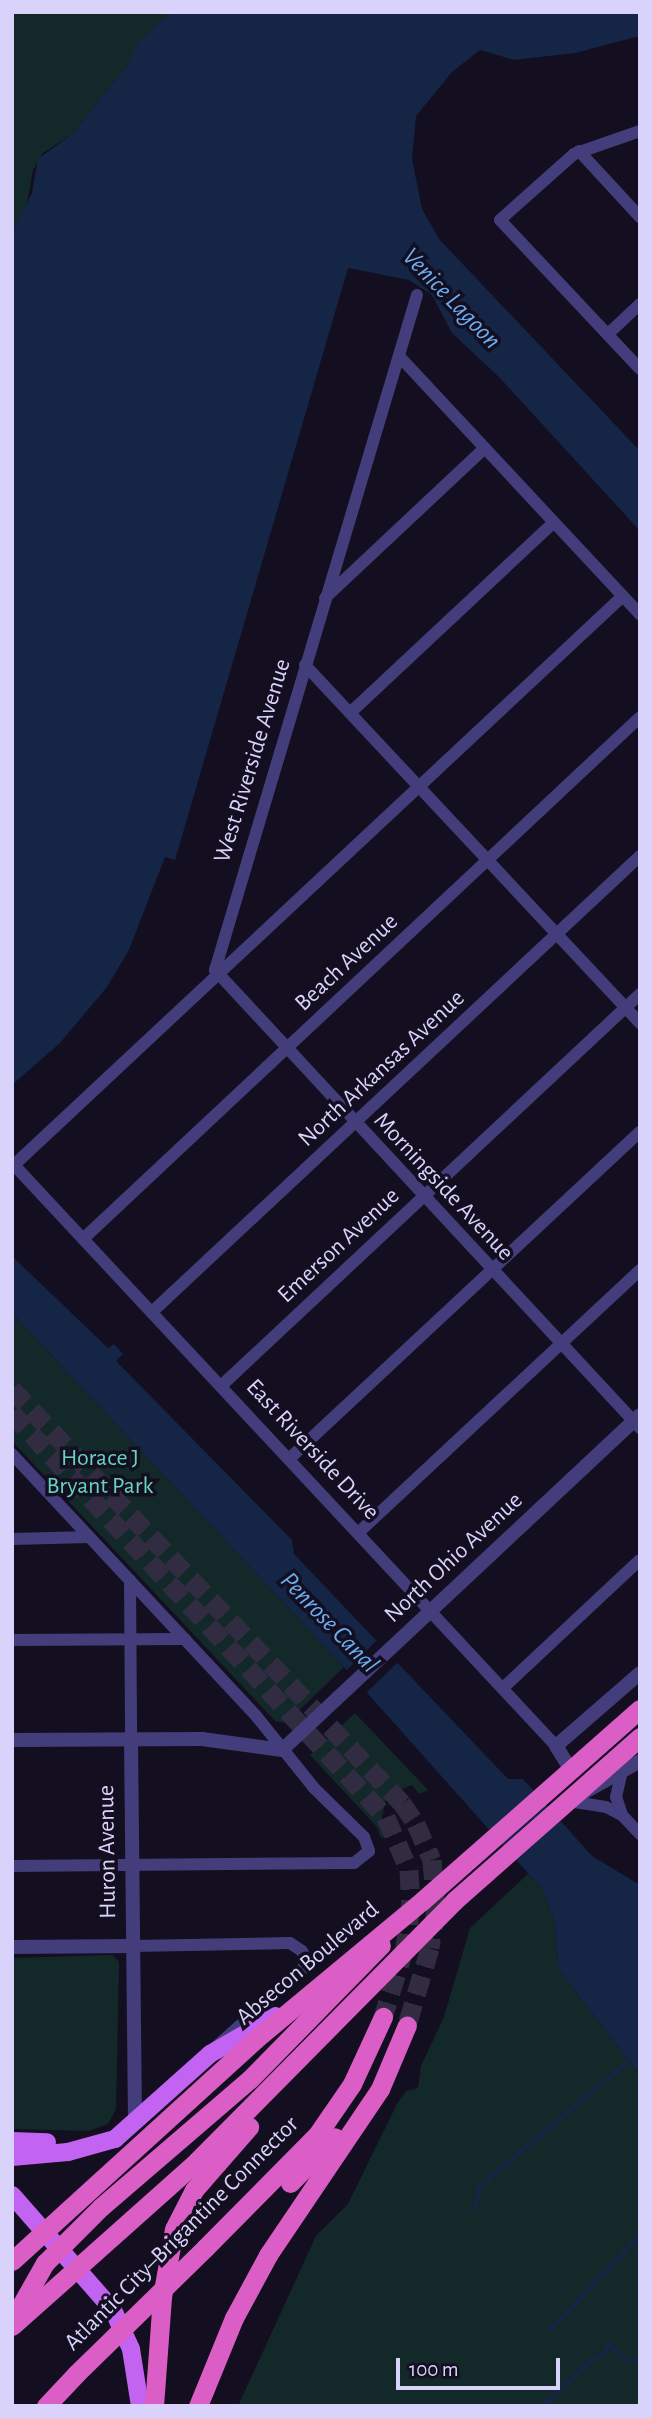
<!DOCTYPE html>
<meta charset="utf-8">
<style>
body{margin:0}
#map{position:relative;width:652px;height:2418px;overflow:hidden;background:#130f20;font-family:"Alegreya Sans",sans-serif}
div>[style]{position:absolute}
.green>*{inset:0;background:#132929}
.water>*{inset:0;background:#142545}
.pier>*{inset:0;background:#130f20}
.stream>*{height:3.5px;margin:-1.75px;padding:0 1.75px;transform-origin:1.75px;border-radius:1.75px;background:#142545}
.trunk-tunnel>*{height:19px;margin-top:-9.5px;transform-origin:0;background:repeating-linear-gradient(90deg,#312c41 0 19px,transparent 0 29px)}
.minor>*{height:12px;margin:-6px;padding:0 6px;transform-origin:6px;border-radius:6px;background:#433e7b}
.tertiary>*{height:14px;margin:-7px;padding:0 7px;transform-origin:7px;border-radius:7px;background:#433e7b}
.primary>*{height:18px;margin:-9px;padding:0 9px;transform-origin:9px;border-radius:9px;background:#c363f1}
.trunk>*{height:19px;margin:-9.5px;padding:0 9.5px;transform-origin:9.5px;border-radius:9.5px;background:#da5ec6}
.trunk-bridge>*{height:19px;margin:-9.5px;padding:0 9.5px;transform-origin:9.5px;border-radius:9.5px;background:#da5ec6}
span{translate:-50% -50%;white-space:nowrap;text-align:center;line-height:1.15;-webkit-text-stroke:7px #130f20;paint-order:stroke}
.street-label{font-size:24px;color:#d9d2fb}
.park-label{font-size:24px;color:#65d4be}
.water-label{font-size:26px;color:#6aacf1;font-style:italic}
.frame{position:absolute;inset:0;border:14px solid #d9d2fb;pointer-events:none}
.scale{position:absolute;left:396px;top:2358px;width:164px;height:32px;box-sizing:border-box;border:4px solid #d9d2fb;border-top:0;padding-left:9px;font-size:21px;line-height:24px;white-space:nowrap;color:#d9d2fb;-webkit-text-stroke:5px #130f20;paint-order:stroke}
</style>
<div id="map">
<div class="green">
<div style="clip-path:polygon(12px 12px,171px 12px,138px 44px,127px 66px,72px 134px,43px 153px,33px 170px,25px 214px,13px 231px,12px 254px)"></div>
<div style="clip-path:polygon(12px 1313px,344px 1667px,286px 1723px,275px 1721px,12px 1441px)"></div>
<div style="clip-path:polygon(355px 1713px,428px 1790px,419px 1794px,412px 1785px,386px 1797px,382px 1818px,389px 1835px,381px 1838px,377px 1827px,310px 1755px)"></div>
<div style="clip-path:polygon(528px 1874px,543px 1890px,555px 1924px,559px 1970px,640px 2075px,640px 2406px,238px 2406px,316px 2236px,348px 2204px,397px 2104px,406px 2091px,418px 2088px,421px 2066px,444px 2017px,470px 1928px)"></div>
<div style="clip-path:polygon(113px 1955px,119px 1962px,116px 2109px,108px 2124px,89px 2131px,12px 2129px,12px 1958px)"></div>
</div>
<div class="water">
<div style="clip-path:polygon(171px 12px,640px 12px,640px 36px,575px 53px,514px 60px,480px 50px,452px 72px,416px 116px,412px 159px,422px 209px,439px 239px,640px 451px,640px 531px,499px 377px,452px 333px,432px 295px,409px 280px,348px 268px,175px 860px,165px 857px,129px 950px,107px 987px,60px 1043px,12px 1085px,13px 232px,32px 193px,38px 159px,72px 134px,127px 66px,137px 44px)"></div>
<div style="clip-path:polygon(12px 1256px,108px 1348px,114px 1344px,123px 1354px,116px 1361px,292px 1540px,294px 1554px,508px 1779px,523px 1779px,592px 1856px,640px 1885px,640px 2075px,559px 1970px,555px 1924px,543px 1890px,344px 1667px,12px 1313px)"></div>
</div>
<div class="pier">
<div style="clip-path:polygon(379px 1638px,400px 1660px,364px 1695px,344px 1673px)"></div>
</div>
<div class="stream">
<div style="left:474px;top:2211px;width:26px;rotate:-77deg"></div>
<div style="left:480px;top:2186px;width:194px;rotate:-40deg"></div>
<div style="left:549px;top:2331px;width:132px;rotate:-46.2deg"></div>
<div style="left:543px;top:2406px;width:67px;rotate:-43.2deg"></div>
<div style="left:592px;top:2360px;width:12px;rotate:-24deg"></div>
<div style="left:603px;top:2355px;width:12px;rotate:-59deg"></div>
<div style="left:609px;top:2345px;width:26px;rotate:39deg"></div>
<div style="left:629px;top:2361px;width:11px;rotate:-5deg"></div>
</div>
<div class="trunk-tunnel">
<div style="left:12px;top:1389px;width:569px;rotate:46.71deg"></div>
<div style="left:402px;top:1803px;width:25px;rotate:56deg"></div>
<div style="left:416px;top:1824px;width:39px;rotate:66deg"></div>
<div style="left:432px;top:1860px;width:49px;rotate:85.3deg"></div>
<div style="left:436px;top:1909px;width:39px;rotate:99deg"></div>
<div style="left:430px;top:1948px;width:80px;rotate:106.6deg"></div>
<div style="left:12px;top:1413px;width:551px;rotate:47.21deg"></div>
<div style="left:386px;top:1817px;width:58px;rotate:66.5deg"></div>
<div style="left:409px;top:1870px;width:35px;rotate:87deg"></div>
<div style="left:411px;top:1905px;width:42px;rotate:98.1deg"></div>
<div style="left:405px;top:1947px;width:73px;rotate:107.4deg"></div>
</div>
<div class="minor">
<div style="left:640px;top:131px;width:70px;rotate:160.8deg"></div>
<div style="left:574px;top:154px;width:99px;rotate:138.3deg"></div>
<div style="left:500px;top:220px;width:204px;rotate:46.8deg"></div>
<div style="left:579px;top:151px;width:90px;rotate:47.3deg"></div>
<div style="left:417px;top:295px;width:705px;rotate:106.66deg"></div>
<div style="left:215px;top:970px;width:625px;rotate:47.14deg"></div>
<div style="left:608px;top:334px;width:44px;rotate:-43.2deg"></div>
<div style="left:399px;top:356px;width:353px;rotate:47deg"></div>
<div style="left:325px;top:598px;width:219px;rotate:-43.2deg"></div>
<div style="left:305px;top:665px;width:490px;rotate:46.9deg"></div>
<div style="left:350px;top:713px;width:279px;rotate:-43.1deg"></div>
<div style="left:83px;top:1239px;width:763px;rotate:-43.14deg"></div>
<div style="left:152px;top:1312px;width:668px;rotate:-43.06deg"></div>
<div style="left:221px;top:1386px;width:574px;rotate:-43.09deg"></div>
<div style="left:12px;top:1454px;width:359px;rotate:47deg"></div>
<div style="left:257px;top:1717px;width:91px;rotate:51.2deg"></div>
<div style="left:314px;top:1788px;width:70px;rotate:44.4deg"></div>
<div style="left:364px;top:1837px;width:15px;rotate:70deg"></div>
<div style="left:369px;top:1851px;width:19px;rotate:141deg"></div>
<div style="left:354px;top:1863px;width:342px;rotate:179.5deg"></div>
<div style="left:289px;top:1459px;width:480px;rotate:-43deg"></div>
<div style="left:358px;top:1533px;width:386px;rotate:-43deg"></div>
<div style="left:12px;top:1539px;width:77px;rotate:-1.5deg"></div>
<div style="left:130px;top:1580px;width:159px;rotate:89.6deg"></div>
<div style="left:12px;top:1640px;width:173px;rotate:-0.3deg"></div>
<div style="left:503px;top:1688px;width:187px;rotate:-43.1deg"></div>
<div style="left:556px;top:1746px;width:795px;rotate:-133.01deg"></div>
<div style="left:14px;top:1165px;width:833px;rotate:-43.06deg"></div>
<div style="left:568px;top:1801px;width:38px;rotate:9deg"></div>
<div style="left:606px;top:1807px;width:18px;rotate:27deg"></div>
<div style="left:622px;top:1815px;width:26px;rotate:47deg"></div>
<div style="left:622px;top:1815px;width:19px;rotate:-108deg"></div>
<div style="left:616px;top:1797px;width:26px;rotate:-77deg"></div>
<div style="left:133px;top:1946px;width:157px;rotate:-1.1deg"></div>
<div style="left:290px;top:1943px;width:14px;rotate:34deg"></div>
<div style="left:302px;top:1951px;width:11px;rotate:68deg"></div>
<div style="left:306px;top:1961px;width:10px;rotate:114deg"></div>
<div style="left:302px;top:1970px;width:114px;rotate:138.2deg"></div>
</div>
<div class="tertiary">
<div style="left:131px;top:1739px;width:384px;rotate:89.4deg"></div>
<div style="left:12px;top:1740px;width:190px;rotate:-0.3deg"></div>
<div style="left:202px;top:1739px;width:81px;rotate:7.8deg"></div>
<div style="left:282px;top:1750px;width:490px;rotate:-43.1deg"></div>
<div style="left:571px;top:1770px;width:28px;rotate:-122deg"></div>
<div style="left:556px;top:1746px;width:111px;rotate:-41deg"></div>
<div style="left:585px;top:1792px;width:63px;rotate:-29.4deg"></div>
<div style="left:12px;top:1947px;width:121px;rotate:-0.5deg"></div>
</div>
<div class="primary">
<div style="left:12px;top:2141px;width:35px;rotate:2deg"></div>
<div style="left:12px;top:2157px;width:56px;rotate:-5.1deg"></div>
<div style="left:68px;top:2152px;width:49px;rotate:-15.5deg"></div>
<div style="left:115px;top:2139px;width:127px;rotate:-41.8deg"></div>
<div style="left:210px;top:2054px;width:76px;rotate:-29.9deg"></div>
<div style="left:12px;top:2195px;width:153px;rotate:48.7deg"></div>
<div style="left:113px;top:2310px;width:43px;rotate:65.2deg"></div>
<div style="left:131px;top:2349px;width:58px;rotate:81deg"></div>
</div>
<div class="trunk">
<div style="left:290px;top:2183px;width:64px;rotate:-45.6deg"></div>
<div style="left:101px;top:2207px;width:196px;rotate:-40.7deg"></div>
<div style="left:250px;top:2079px;width:187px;rotate:-45.6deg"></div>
<div style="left:205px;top:2248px;width:159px;rotate:-45.3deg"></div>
<div style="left:317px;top:2135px;width:62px;rotate:-55.5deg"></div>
<div style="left:352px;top:2084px;width:74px;rotate:-65.2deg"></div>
<div style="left:12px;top:2261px;width:339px;rotate:-42.3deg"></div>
<div style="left:263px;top:2033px;width:207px;rotate:-39.7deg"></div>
<div style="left:422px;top:1901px;width:290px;rotate:-41.4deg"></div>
<div style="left:12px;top:2326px;width:248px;rotate:-41.7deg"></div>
<div style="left:197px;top:2161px;width:366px;rotate:-45.3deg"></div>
<div style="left:454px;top:1901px;width:248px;rotate:-41.4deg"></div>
<div style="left:46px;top:2406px;width:44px;rotate:-46.8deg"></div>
<div style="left:154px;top:2406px;width:109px;rotate:-85.8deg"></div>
<div style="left:162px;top:2297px;width:69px;rotate:-80deg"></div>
<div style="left:174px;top:2229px;width:44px;rotate:-62.9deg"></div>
<div style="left:194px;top:2190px;width:84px;rotate:-48.9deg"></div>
<div style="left:198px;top:2406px;width:95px;rotate:-67.8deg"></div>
<div style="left:234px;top:2318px;width:72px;rotate:-61.6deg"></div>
<div style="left:268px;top:2255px;width:200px;rotate:-56deg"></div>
<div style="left:380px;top:2089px;width:69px;rotate:-67.1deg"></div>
</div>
<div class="trunk-bridge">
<div style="left:12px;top:2321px;width:67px;rotate:-60.4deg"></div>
<div style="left:45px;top:2263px;width:79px;rotate:-45deg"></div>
<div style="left:76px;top:2374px;width:180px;rotate:-44.3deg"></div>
</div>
<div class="street-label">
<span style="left:253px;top:761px;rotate:-73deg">West Riverside Avenue</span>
<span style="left:347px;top:963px;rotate:-43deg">Beach Avenue</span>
<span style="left:382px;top:1069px;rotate:-43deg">North Arkansas Avenue</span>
<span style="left:443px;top:1187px;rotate:47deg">Morningside Avenue</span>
<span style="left:339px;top:1246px;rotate:-43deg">Emerson Avenue</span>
<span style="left:312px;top:1450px;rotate:47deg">East Riverside Drive</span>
<span style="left:454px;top:1558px;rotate:-43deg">North Ohio Avenue</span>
<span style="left:108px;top:1852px;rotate:-91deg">Huron Avenue</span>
<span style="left:308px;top:1964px;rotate:-40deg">Absecon Boulevard</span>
<span style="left:182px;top:2234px;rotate:-45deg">Atlantic City–Brigantine Connector</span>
</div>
<div class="park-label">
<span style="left:100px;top:1473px">Horace J<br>Bryant Park</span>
</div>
<div class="water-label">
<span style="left:451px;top:299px;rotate:46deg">Venice Lagoon</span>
<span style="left:329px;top:1623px;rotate:46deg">Penrose Canal</span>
</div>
<div class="frame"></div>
<div class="scale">100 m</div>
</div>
